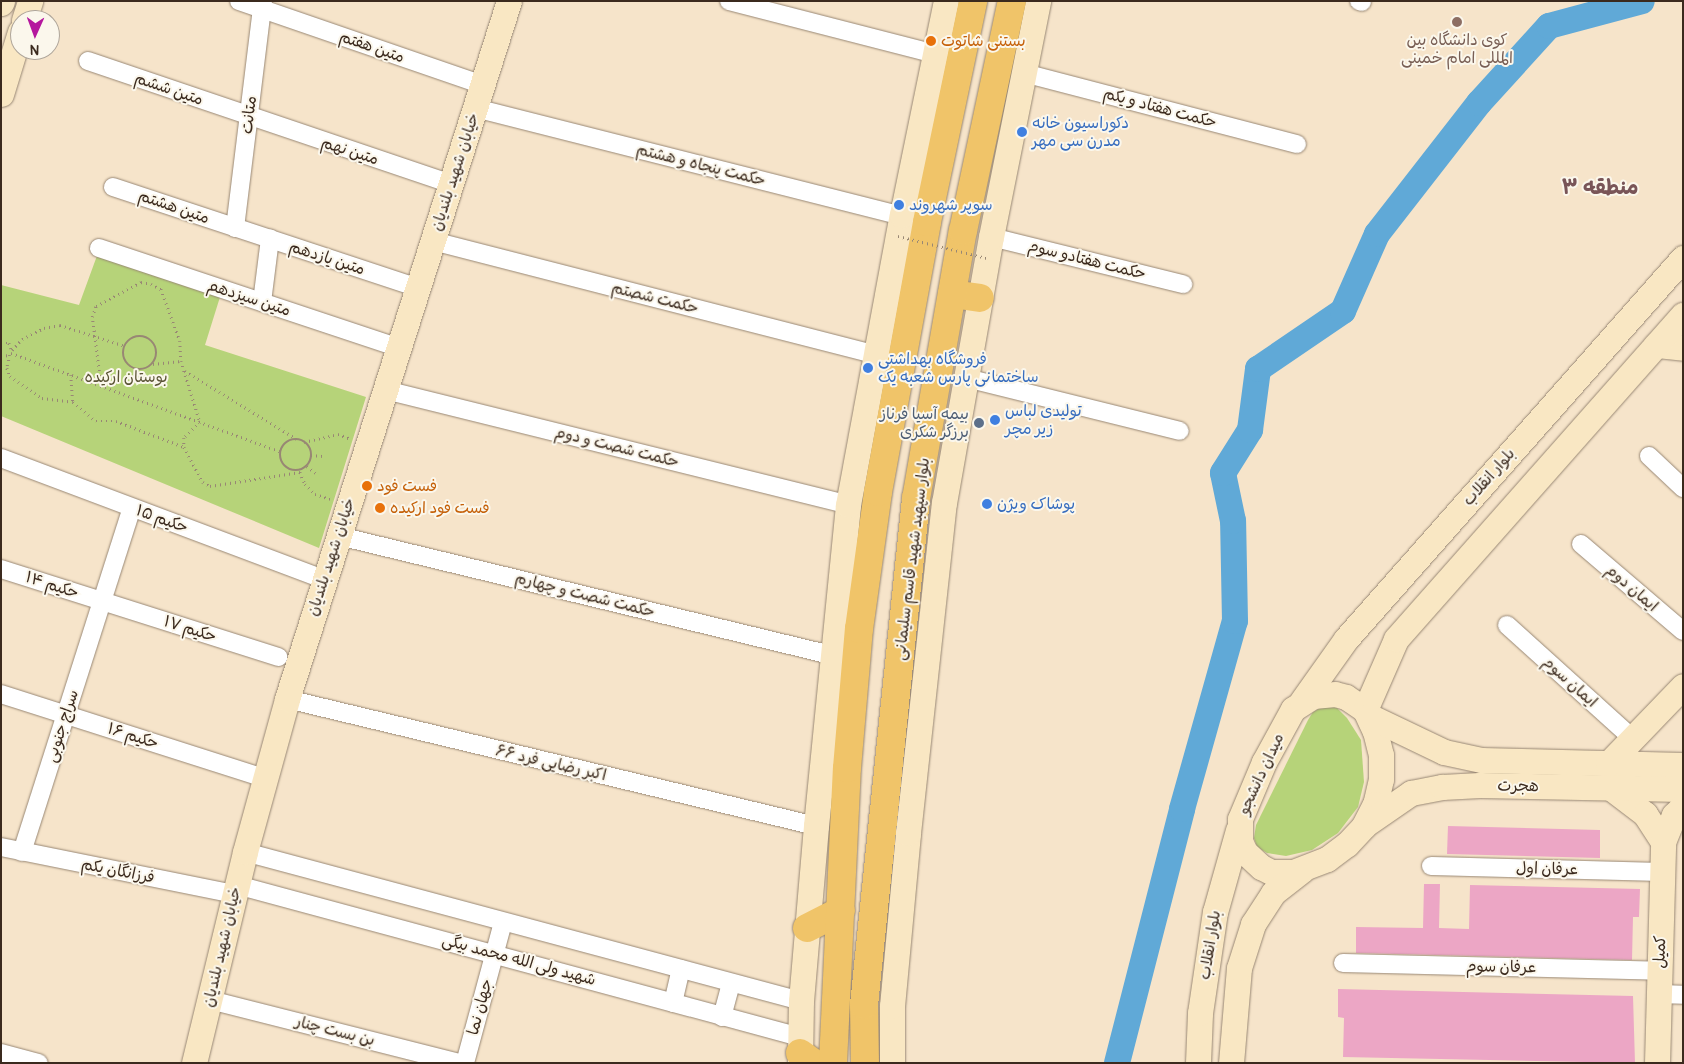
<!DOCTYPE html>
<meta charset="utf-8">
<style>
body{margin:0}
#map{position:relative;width:1684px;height:1064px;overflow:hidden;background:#f6e4ca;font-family:Pangolin,"Playpen Sans Arabic",sans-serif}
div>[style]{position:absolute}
.green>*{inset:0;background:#b6d379}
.river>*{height:26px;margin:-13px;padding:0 13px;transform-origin:13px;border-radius:13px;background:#60a9d7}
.building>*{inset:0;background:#eca6c5}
.path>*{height:2.5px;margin-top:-1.25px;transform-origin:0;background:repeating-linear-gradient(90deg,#988774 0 1px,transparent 0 5px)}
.path>.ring{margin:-1.25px;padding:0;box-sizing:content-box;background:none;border:2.5px solid #988774;border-radius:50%}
.roads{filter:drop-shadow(0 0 1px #988774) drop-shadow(0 0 1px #988774)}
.street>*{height:18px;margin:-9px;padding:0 9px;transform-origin:9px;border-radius:9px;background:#fff}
.secondary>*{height:25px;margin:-12.5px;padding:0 12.5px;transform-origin:12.5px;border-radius:12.5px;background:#f9e7c3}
.primary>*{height:28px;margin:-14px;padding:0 14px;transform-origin:14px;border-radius:14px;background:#f0c469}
.path-bridge>*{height:2.5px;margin-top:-1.25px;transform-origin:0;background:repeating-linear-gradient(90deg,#988774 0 1px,transparent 0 5px)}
.dots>*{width:14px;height:14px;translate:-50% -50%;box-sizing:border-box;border:2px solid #fbf7ec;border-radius:50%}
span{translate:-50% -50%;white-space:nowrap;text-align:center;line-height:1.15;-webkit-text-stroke:4px #fbf7ec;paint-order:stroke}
.education-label{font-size:16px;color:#785e54}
.food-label{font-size:16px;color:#c56008}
.left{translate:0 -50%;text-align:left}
.street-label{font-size:16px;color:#3b2a1e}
.shop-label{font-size:16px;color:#366cbe}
.park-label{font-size:16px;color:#5a5435}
.service-label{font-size:16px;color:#4e5e75}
.right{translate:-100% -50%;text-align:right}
.district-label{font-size:21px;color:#795558;font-weight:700}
.frame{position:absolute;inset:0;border:2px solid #3b2a1e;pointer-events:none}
.north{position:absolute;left:10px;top:10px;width:50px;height:50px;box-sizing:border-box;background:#fbf7ec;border:1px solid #aea59a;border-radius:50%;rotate:182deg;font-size:14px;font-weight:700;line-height:20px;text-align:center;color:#3b2a1e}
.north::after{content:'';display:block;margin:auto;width:18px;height:22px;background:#b5179e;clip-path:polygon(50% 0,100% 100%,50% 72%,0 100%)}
</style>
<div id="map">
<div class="green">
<div style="clip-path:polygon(98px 253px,220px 297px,205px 345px,366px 397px,319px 548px,1px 416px,1px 285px,79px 305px)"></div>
<div style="clip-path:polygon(1326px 705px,1337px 708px,1347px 718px,1361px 740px,1364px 782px,1358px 807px,1338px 833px,1312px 850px,1286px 856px,1267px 853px,1257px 847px,1254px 838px,1256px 825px,1308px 720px,1313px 712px)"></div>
</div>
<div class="river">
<div style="left:1117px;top:1063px;width:262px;rotate:-75.6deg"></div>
<div style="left:1182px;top:809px;width:195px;rotate:-74.3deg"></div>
<div style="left:1235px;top:621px;width:100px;rotate:-91.1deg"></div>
<div style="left:1233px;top:521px;width:49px;rotate:-101.8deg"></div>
<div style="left:1223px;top:473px;width:51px;rotate:-57.9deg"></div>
<div style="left:1250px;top:430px;width:62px;rotate:-82.5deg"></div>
<div style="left:1258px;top:369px;width:103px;rotate:-34.3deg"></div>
<div style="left:1343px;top:311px;width:84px;rotate:-66.2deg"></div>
<div style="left:1377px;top:234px;width:166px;rotate:-52.1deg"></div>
<div style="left:1479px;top:103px;width:104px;rotate:-47.7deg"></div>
<div style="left:1549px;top:26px;width:96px;rotate:-15deg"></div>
</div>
<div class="building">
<div style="clip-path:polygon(1448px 826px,1600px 830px,1600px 858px,1447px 854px)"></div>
<div style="clip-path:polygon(1424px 884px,1440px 884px,1439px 928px,1469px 929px,1470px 885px,1640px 889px,1639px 917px,1633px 917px,1632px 960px,1356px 953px,1356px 927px,1423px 928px)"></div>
<div style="clip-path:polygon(1338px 989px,1633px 996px,1635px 1063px,1343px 1057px,1344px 1018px,1338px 1017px)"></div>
</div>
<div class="path">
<div class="ring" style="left:123px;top:336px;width:31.5px;height:31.5px"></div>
<div style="left:1px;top:343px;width:8px"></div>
<div style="left:9px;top:343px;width:8px;rotate:67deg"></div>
<div style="left:12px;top:350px;width:15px;rotate:-48deg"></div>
<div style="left:22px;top:339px;width:25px;rotate:-27deg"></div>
<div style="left:44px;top:328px;width:16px;rotate:-11deg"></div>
<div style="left:60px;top:325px;width:68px;rotate:17.9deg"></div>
<div style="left:11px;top:353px;width:288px;rotate:20.1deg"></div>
<div style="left:10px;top:355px;width:13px;rotate:103deg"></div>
<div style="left:7px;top:368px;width:9px;rotate:69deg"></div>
<div style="left:10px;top:376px;width:39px;rotate:35deg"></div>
<div style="left:42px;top:398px;width:31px;rotate:7deg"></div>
<div style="left:73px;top:402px;width:30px;rotate:40deg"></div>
<div style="left:96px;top:421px;width:20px"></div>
<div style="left:116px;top:421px;width:73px;rotate:20.9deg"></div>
<div style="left:1px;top:356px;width:8px;rotate:-7deg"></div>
<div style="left:153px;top:364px;width:28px;rotate:-6deg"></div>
<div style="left:185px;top:371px;width:131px;rotate:31.3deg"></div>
<div style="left:71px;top:375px;width:27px;rotate:86deg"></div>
<div style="left:101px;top:386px;width:70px;rotate:-97.4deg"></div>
<div style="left:92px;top:317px;width:12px;rotate:-70deg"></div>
<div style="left:96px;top:306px;width:51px;rotate:-28.1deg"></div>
<div style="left:141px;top:282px;width:10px;rotate:11deg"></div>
<div style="left:151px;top:284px;width:11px;rotate:27deg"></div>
<div style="left:161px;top:289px;width:55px;rotate:69.9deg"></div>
<div style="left:180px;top:341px;width:20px;rotate:87deg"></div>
<div style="left:181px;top:361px;width:64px;rotate:72.7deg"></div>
<div style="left:200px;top:422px;width:23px;rotate:135deg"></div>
<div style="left:184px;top:438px;width:9px;rotate:90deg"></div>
<div style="left:184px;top:447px;width:40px;rotate:62deg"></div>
<div style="left:203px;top:482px;width:8px;rotate:30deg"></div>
<div style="left:210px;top:486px;width:91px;rotate:-8.8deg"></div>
<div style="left:300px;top:472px;width:13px;rotate:67deg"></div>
<div style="left:305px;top:484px;width:14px;rotate:45deg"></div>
<div style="left:315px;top:494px;width:16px;rotate:18deg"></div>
<div class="ring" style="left:280px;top:439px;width:29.5px;height:29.5px"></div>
<div style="left:304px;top:442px;width:35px;rotate:-13deg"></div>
<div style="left:338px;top:434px;width:14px;rotate:21deg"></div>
<div style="left:311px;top:455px;width:11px;rotate:5deg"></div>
<div style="left:307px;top:466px;width:11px;rotate:38deg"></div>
</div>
<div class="roads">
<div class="street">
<div style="left:239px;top:1px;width:258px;rotate:19deg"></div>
<div style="left:729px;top:1px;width:213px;rotate:14.4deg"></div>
<div style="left:1359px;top:1px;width:3px;rotate:18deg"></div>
<div style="left:88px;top:61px;width:383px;rotate:18.7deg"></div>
<div style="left:1024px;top:73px;width:282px;rotate:14.6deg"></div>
<div style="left:475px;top:108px;width:450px;rotate:14.2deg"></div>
<div style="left:113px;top:187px;width:321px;rotate:18.3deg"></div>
<div style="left:235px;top:228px;width:229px;rotate:-83deg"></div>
<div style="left:991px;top:237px;width:198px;rotate:13.8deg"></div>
<div style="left:433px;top:241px;width:457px;rotate:14.4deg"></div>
<div style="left:99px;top:248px;width:316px;rotate:18.4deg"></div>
<div style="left:262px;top:302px;width:64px;rotate:-82.8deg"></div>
<div style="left:966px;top:378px;width:220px;rotate:13.9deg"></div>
<div style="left:385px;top:390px;width:477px;rotate:13.9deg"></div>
<div style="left:1649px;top:456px;width:47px;rotate:43.3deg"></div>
<div style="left:1px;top:458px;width:344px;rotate:20.6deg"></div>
<div style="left:339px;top:536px;width:506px;rotate:13.6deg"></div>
<div style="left:1581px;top:544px;width:134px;rotate:40.5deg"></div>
<div style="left:1px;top:569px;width:291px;rotate:17.6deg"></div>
<div style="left:1507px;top:625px;width:170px;rotate:42.1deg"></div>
<div style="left:1px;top:694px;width:277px;rotate:17.7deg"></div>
<div style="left:287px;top:699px;width:544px;rotate:13.5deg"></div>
<div style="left:1px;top:847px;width:239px;rotate:11.4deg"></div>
<div style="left:22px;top:852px;width:361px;rotate:-72.3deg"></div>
<div style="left:245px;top:852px;width:576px;rotate:15deg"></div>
<div style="left:1431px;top:866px;width:231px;rotate:1.5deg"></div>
<div style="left:237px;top:885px;width:583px;rotate:15.11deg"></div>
<div style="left:1343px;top:963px;width:317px;rotate:1.4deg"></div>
<div style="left:1659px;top:994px;width:24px;rotate:2deg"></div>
<div style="left:210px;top:1000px;width:257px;rotate:14.2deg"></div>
<div style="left:673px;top:1003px;width:35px;rotate:-77deg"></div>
<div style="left:722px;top:1017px;width:35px;rotate:-75deg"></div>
<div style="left:1px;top:1053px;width:39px;rotate:15deg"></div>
<div style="left:465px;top:1063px;width:146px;rotate:-74.9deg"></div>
</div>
<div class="secondary">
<div style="left:1px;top:3px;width:2px;rotate:-63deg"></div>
<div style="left:24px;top:20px;width:20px;rotate:-72deg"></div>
<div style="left:1px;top:94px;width:65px;rotate:-73deg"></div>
<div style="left:1656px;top:345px;width:27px;rotate:6deg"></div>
<div style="left:1335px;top:694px;width:11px;rotate:15deg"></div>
<div style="left:1346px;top:697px;width:23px;rotate:34deg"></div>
<div style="left:1365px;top:710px;width:23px;rotate:65deg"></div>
<div style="left:1375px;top:731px;width:25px;rotate:76deg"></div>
<div style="left:1381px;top:755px;width:24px;rotate:90deg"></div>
<div style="left:1381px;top:779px;width:26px;rotate:103deg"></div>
<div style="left:1375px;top:804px;width:25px;rotate:117deg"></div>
<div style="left:1364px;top:826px;width:25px;rotate:133deg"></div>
<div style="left:1347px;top:844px;width:25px;rotate:143deg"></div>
<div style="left:1327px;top:859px;width:36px;rotate:159deg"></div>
<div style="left:1293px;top:872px;width:22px;rotate:180deg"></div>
<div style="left:1271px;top:872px;width:11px;rotate:-153deg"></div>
<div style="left:1261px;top:867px;width:22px;rotate:-137deg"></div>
<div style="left:1245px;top:852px;width:12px;rotate:-114deg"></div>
<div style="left:1240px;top:841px;width:22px;rotate:-90deg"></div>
<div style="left:1240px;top:819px;width:62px;rotate:-67.2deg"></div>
<div style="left:1264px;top:762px;width:60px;rotate:-61.3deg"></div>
<div style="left:1293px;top:709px;width:24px;rotate:-33deg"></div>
<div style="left:1313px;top:696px;width:22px;rotate:-5deg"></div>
<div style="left:1302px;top:701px;width:76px;rotate:-54.6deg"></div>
<div style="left:1346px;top:639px;width:509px;rotate:-48.51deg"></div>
<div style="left:1365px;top:710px;width:77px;rotate:-66.4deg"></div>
<div style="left:1396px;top:639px;width:433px;rotate:-48.5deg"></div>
<div style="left:1369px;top:716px;width:83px;rotate:25.6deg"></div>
<div style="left:1444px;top:752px;width:38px;rotate:12deg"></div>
<div style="left:1481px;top:760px;width:202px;rotate:1.4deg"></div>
<div style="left:1608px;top:764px;width:108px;rotate:-46.1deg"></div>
<div style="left:1611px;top:788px;width:43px;rotate:37.4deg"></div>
<div style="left:1645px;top:814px;width:33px;rotate:57deg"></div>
<div style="left:1366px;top:824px;width:55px;rotate:-34.6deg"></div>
<div style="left:1411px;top:793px;width:32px;rotate:-11deg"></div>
<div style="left:1442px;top:787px;width:38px;rotate:-3deg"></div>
<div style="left:1480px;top:785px;width:203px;rotate:1.1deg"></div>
<div style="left:194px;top:1063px;width:217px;rotate:-76.4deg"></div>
<div style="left:245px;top:852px;width:159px;rotate:-74.6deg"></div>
<div style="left:287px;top:699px;width:732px;rotate:-72.36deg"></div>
<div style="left:800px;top:1063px;width:62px;rotate:-89.1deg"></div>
<div style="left:801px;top:1001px;width:176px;rotate:-85.1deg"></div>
<div style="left:816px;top:826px;width:323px;rotate:-84.3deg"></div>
<div style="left:848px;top:505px;width:295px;rotate:-79.5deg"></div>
<div style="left:902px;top:215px;width:218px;rotate:-78.4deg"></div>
<div style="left:892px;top:1063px;width:57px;rotate:-90deg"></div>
<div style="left:892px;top:1006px;width:174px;rotate:-84.7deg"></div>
<div style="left:908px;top:833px;width:332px;rotate:-83.8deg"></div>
<div style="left:944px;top:503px;width:270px;rotate:-80deg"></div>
<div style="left:991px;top:237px;width:241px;rotate:-78.7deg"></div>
<div style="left:1198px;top:1063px;width:50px;rotate:-87.7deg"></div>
<div style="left:1200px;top:1013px;width:102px;rotate:-81.6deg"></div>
<div style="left:1215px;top:912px;width:85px;rotate:-74.3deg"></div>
<div style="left:1231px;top:1063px;width:95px;rotate:-85.2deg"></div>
<div style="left:1239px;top:968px;width:46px;rotate:-72.3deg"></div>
<div style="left:1253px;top:924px;width:37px;rotate:-57deg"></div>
<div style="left:1273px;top:893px;width:37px;rotate:-38deg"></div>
<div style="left:1657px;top:1063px;width:221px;rotate:-88.4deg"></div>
<div style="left:1663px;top:842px;width:29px;rotate:-68deg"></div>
<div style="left:1674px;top:815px;width:13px;rotate:-45deg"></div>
</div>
<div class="primary">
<div style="left:952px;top:294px;width:28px;rotate:8deg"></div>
<div style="left:807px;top:928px;width:38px;rotate:-27deg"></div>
<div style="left:800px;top:1053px;width:17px;rotate:36deg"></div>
<div style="left:833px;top:1063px;width:295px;rotate:-87.3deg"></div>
<div style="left:847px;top:768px;width:140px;rotate:-85.1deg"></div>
<div style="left:859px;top:629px;width:138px;rotate:-82.1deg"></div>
<div style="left:878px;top:492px;width:274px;rotate:-79.7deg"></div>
<div style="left:927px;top:222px;width:226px;rotate:-78.2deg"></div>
<div style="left:865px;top:1063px;width:58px;rotate:-91deg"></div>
<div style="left:864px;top:1005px;width:509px;rotate:-84.13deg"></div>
<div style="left:916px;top:499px;width:272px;rotate:-80.1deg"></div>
<div style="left:963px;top:231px;width:235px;rotate:-78deg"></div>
</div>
</div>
<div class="path-bridge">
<div style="left:898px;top:236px;width:92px;rotate:13.9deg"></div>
</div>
<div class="dots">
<div style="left:1457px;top:22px;background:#8d6e63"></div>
<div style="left:931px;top:41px;background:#e8710a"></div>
<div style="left:1022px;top:132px;background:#3f7fe0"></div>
<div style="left:899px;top:205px;background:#3f7fe0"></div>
<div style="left:868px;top:368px;background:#3f7fe0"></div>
<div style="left:995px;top:420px;background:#3f7fe0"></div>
<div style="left:979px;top:423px;background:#5c6f8a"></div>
<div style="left:367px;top:486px;background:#e8710a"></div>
<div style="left:987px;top:504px;background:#3f7fe0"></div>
<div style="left:380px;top:508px;background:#e8710a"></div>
</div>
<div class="education-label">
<span style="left:1457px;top:49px">کوی دانشگاه بین<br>المللی امام خمینی</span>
</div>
<div class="food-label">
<span class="left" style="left:941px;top:41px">بستنی شاتوت</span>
<span class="left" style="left:377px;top:486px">فست فود</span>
<span class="left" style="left:390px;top:508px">فست فود ارکیده</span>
</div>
<div class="street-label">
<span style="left:372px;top:47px;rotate:19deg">متین هفتم</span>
<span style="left:169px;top:89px;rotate:19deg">متین ششم</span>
<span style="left:1160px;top:108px;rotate:15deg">حکمت هفتاد و یکم</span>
<span style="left:249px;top:115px;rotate:-83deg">متانت</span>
<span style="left:350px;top:151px;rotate:18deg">متین نهم</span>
<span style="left:701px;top:165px;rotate:14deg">حکمت پنجاه و هشتم</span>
<span style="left:455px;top:172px;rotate:-72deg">خیابان شهید بلندیان</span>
<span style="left:174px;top:207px;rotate:19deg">متین هشتم</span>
<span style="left:327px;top:258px;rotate:18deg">متین یازدهم</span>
<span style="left:1087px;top:260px;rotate:14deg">حکمت هفتادو سوم</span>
<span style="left:249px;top:298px;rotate:18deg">متین سیزدهم</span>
<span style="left:655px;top:298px;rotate:14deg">حکمت شصتم</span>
<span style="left:617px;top:447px;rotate:14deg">حکمت شصت و دوم</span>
<span style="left:1489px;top:477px;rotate:-49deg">بلوار انقلاب</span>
<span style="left:162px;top:519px;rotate:20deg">حکیم ۱۵</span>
<span style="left:331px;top:557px;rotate:-72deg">خیابان شهید بلندیان</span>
<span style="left:912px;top:559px;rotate:-83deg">بلوار سپهبد شهید قاسم سلیمانی</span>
<span style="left:52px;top:585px;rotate:18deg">حکیم ۱۴</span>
<span style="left:1632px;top:588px;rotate:41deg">ایمان دوم</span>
<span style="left:585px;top:595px;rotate:14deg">حکمت شصت و چهارم</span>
<span style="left:190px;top:629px;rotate:18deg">حکیم ۱۷</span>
<span style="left:1570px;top:682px;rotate:42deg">ایمان سوم</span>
<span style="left:62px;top:726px;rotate:-72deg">سراج جنوبی</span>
<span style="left:133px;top:736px;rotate:18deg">حکیم ۱۶</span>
<span style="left:551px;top:763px;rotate:13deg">۶۶ اکبر رضایی فرد</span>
<span style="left:1261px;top:774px;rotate:-65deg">میدان دانشجو</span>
<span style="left:1518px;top:786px;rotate:1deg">هجرت</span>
<span style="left:1547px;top:869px;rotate:1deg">عرفان اول</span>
<span style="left:118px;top:871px;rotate:11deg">فرزانگان یکم</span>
<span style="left:1210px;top:945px;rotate:-81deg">بلوار انقلاب</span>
<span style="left:222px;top:947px;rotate:-77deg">خیابان شهید بلندیان</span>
<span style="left:1660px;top:952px;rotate:-88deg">کمیل</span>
<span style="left:519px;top:960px;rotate:15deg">شهید ولی الله محمد بیگی</span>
<span style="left:1501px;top:967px;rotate:1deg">عرفان سوم</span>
<span style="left:480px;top:1007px;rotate:-75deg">جهان نما</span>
<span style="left:335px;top:1031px;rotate:14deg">بن بست چنار</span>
</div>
<div class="shop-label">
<span class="left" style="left:1032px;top:132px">دکوراسیون خانه<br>مدرن سی مهر</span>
<span class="left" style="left:909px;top:205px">سوپر شهروند</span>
<span class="left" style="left:878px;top:368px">فروشگاه بهداشتی<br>ساختمانی پارس شعبه یک</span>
<span class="left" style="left:1005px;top:420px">تولیدی لباس<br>زیر مچر</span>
<span class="left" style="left:997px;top:504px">پوشاک ویژن</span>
</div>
<div class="park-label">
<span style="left:126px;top:377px">بوستان ارکیده</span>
</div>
<div class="service-label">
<span class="right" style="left:969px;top:423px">بیمه آسیا فرناز<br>برزگر شکری</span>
</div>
<div class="district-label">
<span style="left:1600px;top:188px">منطقه ۳</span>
</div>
<div class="frame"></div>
<div class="north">N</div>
</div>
